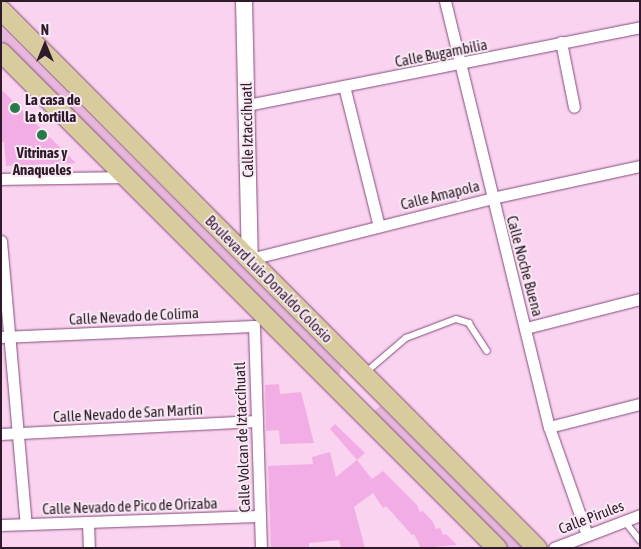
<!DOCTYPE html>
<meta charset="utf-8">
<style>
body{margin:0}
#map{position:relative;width:641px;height:549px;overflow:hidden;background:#fad3f1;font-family:"Asap Condensed",sans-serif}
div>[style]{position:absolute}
.green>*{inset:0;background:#e8b7dd}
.building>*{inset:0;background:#f2aee4}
.roads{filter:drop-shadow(0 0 1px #834c78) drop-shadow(0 0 1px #834c78)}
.lane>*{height:5.5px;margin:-2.75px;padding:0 2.75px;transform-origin:2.75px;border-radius:2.75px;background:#fff}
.street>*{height:11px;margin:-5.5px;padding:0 5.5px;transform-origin:5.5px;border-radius:5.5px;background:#fff}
.secondary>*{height:16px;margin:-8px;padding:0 8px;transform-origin:8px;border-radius:8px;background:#fff}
.primary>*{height:19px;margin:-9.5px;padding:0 9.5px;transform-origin:9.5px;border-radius:9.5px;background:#d8cb9d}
.dots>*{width:14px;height:14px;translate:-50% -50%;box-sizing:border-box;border:2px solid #f7eaf3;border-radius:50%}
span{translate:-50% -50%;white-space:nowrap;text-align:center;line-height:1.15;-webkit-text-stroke:4px #f7eaf3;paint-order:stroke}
.street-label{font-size:15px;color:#31192c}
.poi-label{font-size:15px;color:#31192c;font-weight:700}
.left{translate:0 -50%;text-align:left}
.frame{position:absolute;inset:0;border:2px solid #31192c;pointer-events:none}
.north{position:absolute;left:20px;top:20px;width:50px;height:50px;-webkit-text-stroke:4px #f7eaf3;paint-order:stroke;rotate:0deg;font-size:14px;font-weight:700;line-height:20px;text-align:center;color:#31192c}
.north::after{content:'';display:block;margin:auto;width:18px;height:22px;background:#31192c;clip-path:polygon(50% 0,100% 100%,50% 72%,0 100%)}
</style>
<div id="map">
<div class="green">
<div style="clip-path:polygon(1px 27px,341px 367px,340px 374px,334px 374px,1px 41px)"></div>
<div style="clip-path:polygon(380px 406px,522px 548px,509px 548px,373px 412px)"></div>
</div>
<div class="building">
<div style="clip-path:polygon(1px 89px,15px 103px,76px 163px,6px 166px,4px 142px,1px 142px)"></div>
<div style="clip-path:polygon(279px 384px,280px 394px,301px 392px,314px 443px,280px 444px,279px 430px,266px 431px,265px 385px)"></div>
<div style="clip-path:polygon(335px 424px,365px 453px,357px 460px,330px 429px)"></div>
<div style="clip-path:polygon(330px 452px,336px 477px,357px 460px,372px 479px,383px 471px,417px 505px,420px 512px,423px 511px,433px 522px,436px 529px,440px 528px,443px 535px,446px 534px,457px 545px,421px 548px,414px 534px,412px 535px,386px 506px,383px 508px,373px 493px,354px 507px,365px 548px,341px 548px,339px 540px,309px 543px,309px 548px,271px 548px,268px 466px,313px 464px,312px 457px)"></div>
</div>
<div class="roads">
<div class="lane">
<div style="left:365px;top:373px;width:54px;rotate:-40.5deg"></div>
<div style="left:406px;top:338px;width:53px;rotate:-20.8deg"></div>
<div style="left:456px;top:319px;width:14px;rotate:17deg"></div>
<div style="left:469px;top:323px;width:33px;rotate:57deg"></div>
<div style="left:625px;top:521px;width:24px;rotate:52deg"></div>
</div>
<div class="street">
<div style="left:445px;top:1px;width:439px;rotate:76.3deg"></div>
<div style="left:549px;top:427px;width:114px;rotate:70.6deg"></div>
<div style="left:561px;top:42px;width:66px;rotate:78.7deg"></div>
<div style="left:344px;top:86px;width:144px;rotate:76deg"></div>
<div style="left:247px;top:105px;width:401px;rotate:-11.2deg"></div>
<div style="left:1px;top:179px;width:122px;rotate:-0.9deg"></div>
<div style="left:1px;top:241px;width:284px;rotate:85deg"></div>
<div style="left:250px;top:259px;width:250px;rotate:-14.1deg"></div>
<div style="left:492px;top:198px;width:151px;rotate:-12.2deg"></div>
<div style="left:254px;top:326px;width:222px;rotate:88.2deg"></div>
<div style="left:526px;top:328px;width:118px;rotate:-14.3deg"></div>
<div style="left:1px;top:337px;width:253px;rotate:-2.5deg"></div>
<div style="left:549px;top:427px;width:94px;rotate:-14.2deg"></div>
<div style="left:1px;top:434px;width:255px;rotate:-2.9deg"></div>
<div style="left:88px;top:522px;width:26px;rotate:88deg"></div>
<div style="left:1px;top:525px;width:258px;rotate:-2deg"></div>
<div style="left:554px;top:548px;width:92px;rotate:-21deg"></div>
</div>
<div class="secondary">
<div style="left:244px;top:1px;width:258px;rotate:88.7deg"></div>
</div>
<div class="primary">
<div style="left:1px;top:10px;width:759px;rotate:45.11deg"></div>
<div style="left:1px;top:52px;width:701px;rotate:45deg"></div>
</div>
</div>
<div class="dots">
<div style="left:15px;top:108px;background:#297a4b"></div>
<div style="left:42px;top:135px;background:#297a4b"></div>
</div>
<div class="street-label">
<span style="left:441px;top:53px;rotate:-11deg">Calle Bugambilia</span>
<span style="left:247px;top:130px;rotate:-91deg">Calle Iztaccíhuatl</span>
<span style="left:440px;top:195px;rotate:-14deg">Calle Amapola</span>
<span style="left:525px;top:266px;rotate:75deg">Calle Noche Buena</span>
<span style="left:269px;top:279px;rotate:45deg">Boulevard Luis Donaldo Colosio</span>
<span style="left:134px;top:316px;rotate:-3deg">Calle Nevado de Colima</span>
<span style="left:128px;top:413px;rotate:-3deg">Calle Nevado de San Martín</span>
<span style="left:242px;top:437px;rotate:-92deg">Calle Volcan de Iztaccíhuatl</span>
<span style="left:130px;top:506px;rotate:-2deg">Calle Nevado de Pico de Orizaba</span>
<span style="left:591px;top:517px;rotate:-21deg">Calle Pirules</span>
</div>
<div class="poi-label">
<span class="left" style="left:25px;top:108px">La casa de<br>la tortilla</span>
<span style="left:42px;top:161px">Vitrinas y<br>Anaqueles</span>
</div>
<div class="frame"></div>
<div class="north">N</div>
</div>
